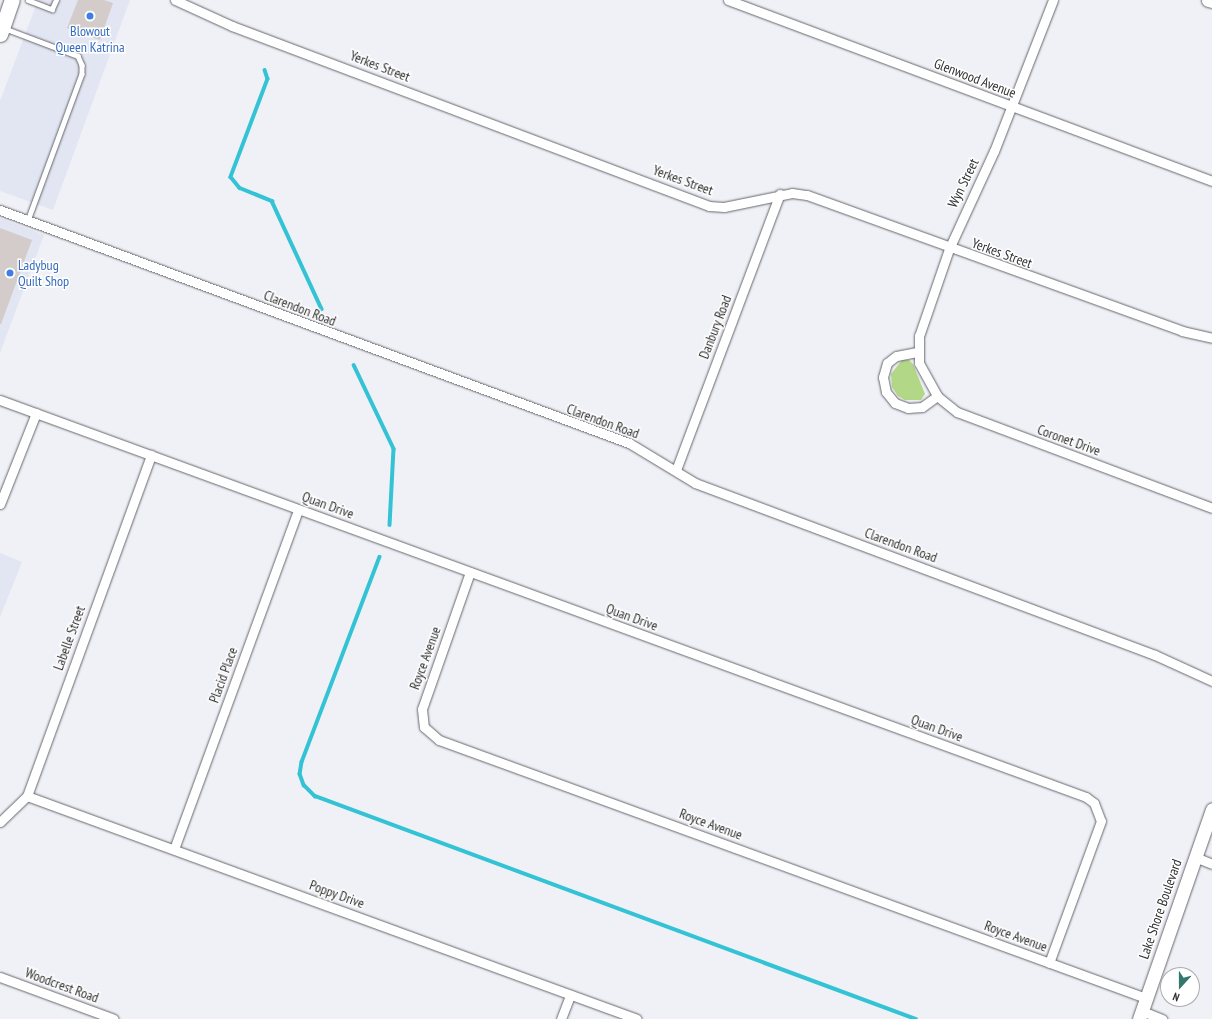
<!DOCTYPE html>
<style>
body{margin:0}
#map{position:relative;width:1212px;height:1019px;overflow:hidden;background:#f0f1f7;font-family:"PT Sans Narrow",sans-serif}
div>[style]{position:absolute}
.built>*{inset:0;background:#e2e5f2}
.green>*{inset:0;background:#b2d787}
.stream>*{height:3.5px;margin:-1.75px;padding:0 1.75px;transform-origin:1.75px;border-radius:1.75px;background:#34c3d4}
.building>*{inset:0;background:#d3ccca}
.roads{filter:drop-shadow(0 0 1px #65666b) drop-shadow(0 0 1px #65666b)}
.lane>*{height:4.5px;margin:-2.25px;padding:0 2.25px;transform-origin:2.25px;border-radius:2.25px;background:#fff}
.street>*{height:9px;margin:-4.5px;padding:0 4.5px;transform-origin:4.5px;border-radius:4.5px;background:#fff}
.secondary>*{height:13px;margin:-6.5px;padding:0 6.5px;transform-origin:6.5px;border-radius:6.5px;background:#fff}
.primary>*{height:15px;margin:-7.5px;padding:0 7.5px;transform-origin:7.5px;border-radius:7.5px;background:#fff}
.dots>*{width:11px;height:11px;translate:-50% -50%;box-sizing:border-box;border:2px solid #fff;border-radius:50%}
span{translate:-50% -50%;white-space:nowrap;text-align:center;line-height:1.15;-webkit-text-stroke:3px #fff;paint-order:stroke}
.shop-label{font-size:14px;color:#366cbe}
.left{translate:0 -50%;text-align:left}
.street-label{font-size:14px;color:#2f2f31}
.north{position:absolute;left:1160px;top:967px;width:40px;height:40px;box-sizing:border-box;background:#fff;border:1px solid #acacad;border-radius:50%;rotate:201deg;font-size:11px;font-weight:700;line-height:16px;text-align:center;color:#2f2f31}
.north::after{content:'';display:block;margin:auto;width:14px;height:18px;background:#32786d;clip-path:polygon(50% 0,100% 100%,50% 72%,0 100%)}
</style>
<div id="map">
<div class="built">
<div style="clip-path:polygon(38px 0,130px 0,53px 210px,0 191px,0 101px)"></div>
<div style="clip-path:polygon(0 218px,44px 235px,0 353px)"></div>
<div style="clip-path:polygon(0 553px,22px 562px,0 617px)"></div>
</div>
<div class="green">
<div style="clip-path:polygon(902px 360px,909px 360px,913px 364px,925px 394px,921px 400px,905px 400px,898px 396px,892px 387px,891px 374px)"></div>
</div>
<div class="stream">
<div style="left:265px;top:70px;width:9px;rotate:72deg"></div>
<div style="left:268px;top:79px;width:105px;rotate:110.7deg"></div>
<div style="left:231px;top:177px;width:14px;rotate:51deg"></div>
<div style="left:240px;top:188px;width:35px;rotate:22deg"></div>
<div style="left:272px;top:201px;width:119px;rotate:65.2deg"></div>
<div style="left:354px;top:365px;width:93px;rotate:64.5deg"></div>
<div style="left:394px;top:449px;width:76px;rotate:93deg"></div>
<div style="left:380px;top:557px;width:219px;rotate:110.8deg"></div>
<div style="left:302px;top:762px;width:12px;rotate:99deg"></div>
<div style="left:300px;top:774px;width:12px;rotate:70deg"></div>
<div style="left:304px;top:785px;width:16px;rotate:45deg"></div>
<div style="left:315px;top:796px;width:641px;rotate:20.36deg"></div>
</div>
<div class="building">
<div style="clip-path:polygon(78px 0,104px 0,113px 3px,100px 40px,67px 28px)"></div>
<div style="clip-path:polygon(0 228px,32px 240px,1px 324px,0 324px)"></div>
</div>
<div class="roads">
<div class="lane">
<div style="left:28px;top:0;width:26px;rotate:21deg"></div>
<div style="left:52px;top:9px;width:10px;rotate:-66deg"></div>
<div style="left:4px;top:28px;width:79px;rotate:20.7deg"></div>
<div style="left:78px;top:56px;width:10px;rotate:66deg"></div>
<div style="left:82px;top:65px;width:9px;rotate:90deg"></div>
<div style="left:82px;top:74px;width:157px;rotate:110.2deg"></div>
</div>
<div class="street">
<div style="left:175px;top:0;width:63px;rotate:24.5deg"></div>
<div style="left:232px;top:26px;width:510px;rotate:20.67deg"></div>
<div style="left:709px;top:206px;width:15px;rotate:4deg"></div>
<div style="left:724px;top:207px;width:69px;rotate:-11.6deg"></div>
<div style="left:792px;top:193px;width:15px;rotate:8deg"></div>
<div style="left:807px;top:195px;width:399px;rotate:19.9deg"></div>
<div style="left:1182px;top:331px;width:31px;rotate:13deg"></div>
<div style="left:728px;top:0;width:517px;rotate:20.5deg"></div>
<div style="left:1053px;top:0;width:162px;rotate:111.3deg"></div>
<div style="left:994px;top:151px;width:108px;rotate:114.7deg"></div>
<div style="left:949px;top:249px;width:92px;rotate:109deg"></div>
<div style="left:919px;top:336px;width:27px;rotate:90deg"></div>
<div style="left:919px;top:363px;width:38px;rotate:61deg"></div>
<div style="left:937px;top:396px;width:26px;rotate:39deg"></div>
<div style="left:957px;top:412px;width:272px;rotate:20.6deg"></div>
<div style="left:0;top:210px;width:671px;rotate:20.33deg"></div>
<div style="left:629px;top:443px;width:77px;rotate:31.2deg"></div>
<div style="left:695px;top:483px;width:491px;rotate:20.5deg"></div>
<div style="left:1155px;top:655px;width:63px;rotate:24.5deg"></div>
<div style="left:917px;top:352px;width:21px;rotate:169deg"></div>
<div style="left:896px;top:356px;width:11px;rotate:142deg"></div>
<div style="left:887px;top:363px;width:15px;rotate:106deg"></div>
<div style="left:883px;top:377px;width:15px;rotate:79deg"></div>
<div style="left:886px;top:392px;width:14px;rotate:51deg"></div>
<div style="left:895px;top:403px;width:14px;rotate:21deg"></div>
<div style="left:908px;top:408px;width:14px;rotate:-4deg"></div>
<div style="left:922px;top:407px;width:19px;rotate:-36deg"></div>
<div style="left:0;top:400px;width:1156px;rotate:20.08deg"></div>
<div style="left:1086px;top:797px;width:10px;rotate:37deg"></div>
<div style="left:1094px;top:803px;width:19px;rotate:69deg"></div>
<div style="left:1101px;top:821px;width:151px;rotate:110.1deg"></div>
<div style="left:676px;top:470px;width:295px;rotate:-69.4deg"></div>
<div style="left:0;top:504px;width:98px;rotate:-68.4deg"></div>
<div style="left:470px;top:572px;width:145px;rotate:109.3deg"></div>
<div style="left:422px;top:709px;width:18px;rotate:84deg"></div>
<div style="left:424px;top:727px;width:20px;rotate:41deg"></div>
<div style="left:439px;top:740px;width:753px;rotate:20.05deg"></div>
<div style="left:27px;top:796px;width:649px;rotate:20.08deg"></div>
<div style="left:0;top:822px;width:37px;rotate:-44deg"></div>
<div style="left:27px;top:796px;width:363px;rotate:-70deg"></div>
<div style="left:174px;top:849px;width:361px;rotate:-69.9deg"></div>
<div style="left:1195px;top:857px;width:18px;rotate:22deg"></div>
<div style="left:0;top:977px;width:121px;rotate:20.2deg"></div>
<div style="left:1142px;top:1011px;width:22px;rotate:22deg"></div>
<div style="left:561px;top:1019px;width:26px;rotate:-69deg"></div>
</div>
<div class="secondary">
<div style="left:1208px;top:0;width:4px;rotate:14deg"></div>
<div style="left:1139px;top:1019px;width:222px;rotate:-70.8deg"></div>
</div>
<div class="primary">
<div style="left:0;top:34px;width:36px;rotate:-71deg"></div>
</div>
</div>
<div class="dots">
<div style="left:90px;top:16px;background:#3f7fe0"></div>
<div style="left:10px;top:273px;background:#3f7fe0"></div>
</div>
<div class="shop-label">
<span style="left:90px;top:39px">Blowout<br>Queen Katrina</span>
<span class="left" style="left:18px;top:273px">Ladybug<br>Quilt Shop</span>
</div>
<div class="street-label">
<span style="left:380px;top:66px;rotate:21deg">Yerkes Street</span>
<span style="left:975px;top:78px;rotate:21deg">Glenwood Avenue</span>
<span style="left:683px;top:180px;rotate:20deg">Yerkes Street</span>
<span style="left:963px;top:183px;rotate:-64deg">Wyn Street</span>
<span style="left:1002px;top:253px;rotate:20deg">Yerkes Street</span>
<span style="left:300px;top:308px;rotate:21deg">Clarendon Road</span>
<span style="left:715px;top:327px;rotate:-69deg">Danbury Road</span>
<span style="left:603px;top:421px;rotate:20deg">Clarendon Road</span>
<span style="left:1069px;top:440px;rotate:20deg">Coronet Drive</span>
<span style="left:328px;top:505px;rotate:20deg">Quan Drive</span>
<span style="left:901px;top:545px;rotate:20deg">Clarendon Road</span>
<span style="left:632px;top:617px;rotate:20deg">Quan Drive</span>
<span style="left:69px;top:638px;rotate:-70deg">Labelle Street</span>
<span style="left:425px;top:658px;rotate:-70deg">Royce Avenue</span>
<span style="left:223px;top:675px;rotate:-70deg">Placid Place</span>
<span style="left:937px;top:728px;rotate:20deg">Quan Drive</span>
<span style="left:711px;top:824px;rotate:20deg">Royce Avenue</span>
<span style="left:337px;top:894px;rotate:20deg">Poppy Drive</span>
<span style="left:1160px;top:909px;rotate:-71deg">Lake Shore Boulevard</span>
<span style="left:1016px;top:936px;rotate:20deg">Royce Avenue</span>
<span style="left:62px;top:985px;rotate:20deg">Woodcrest Road</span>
</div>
<div class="north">N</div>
</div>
